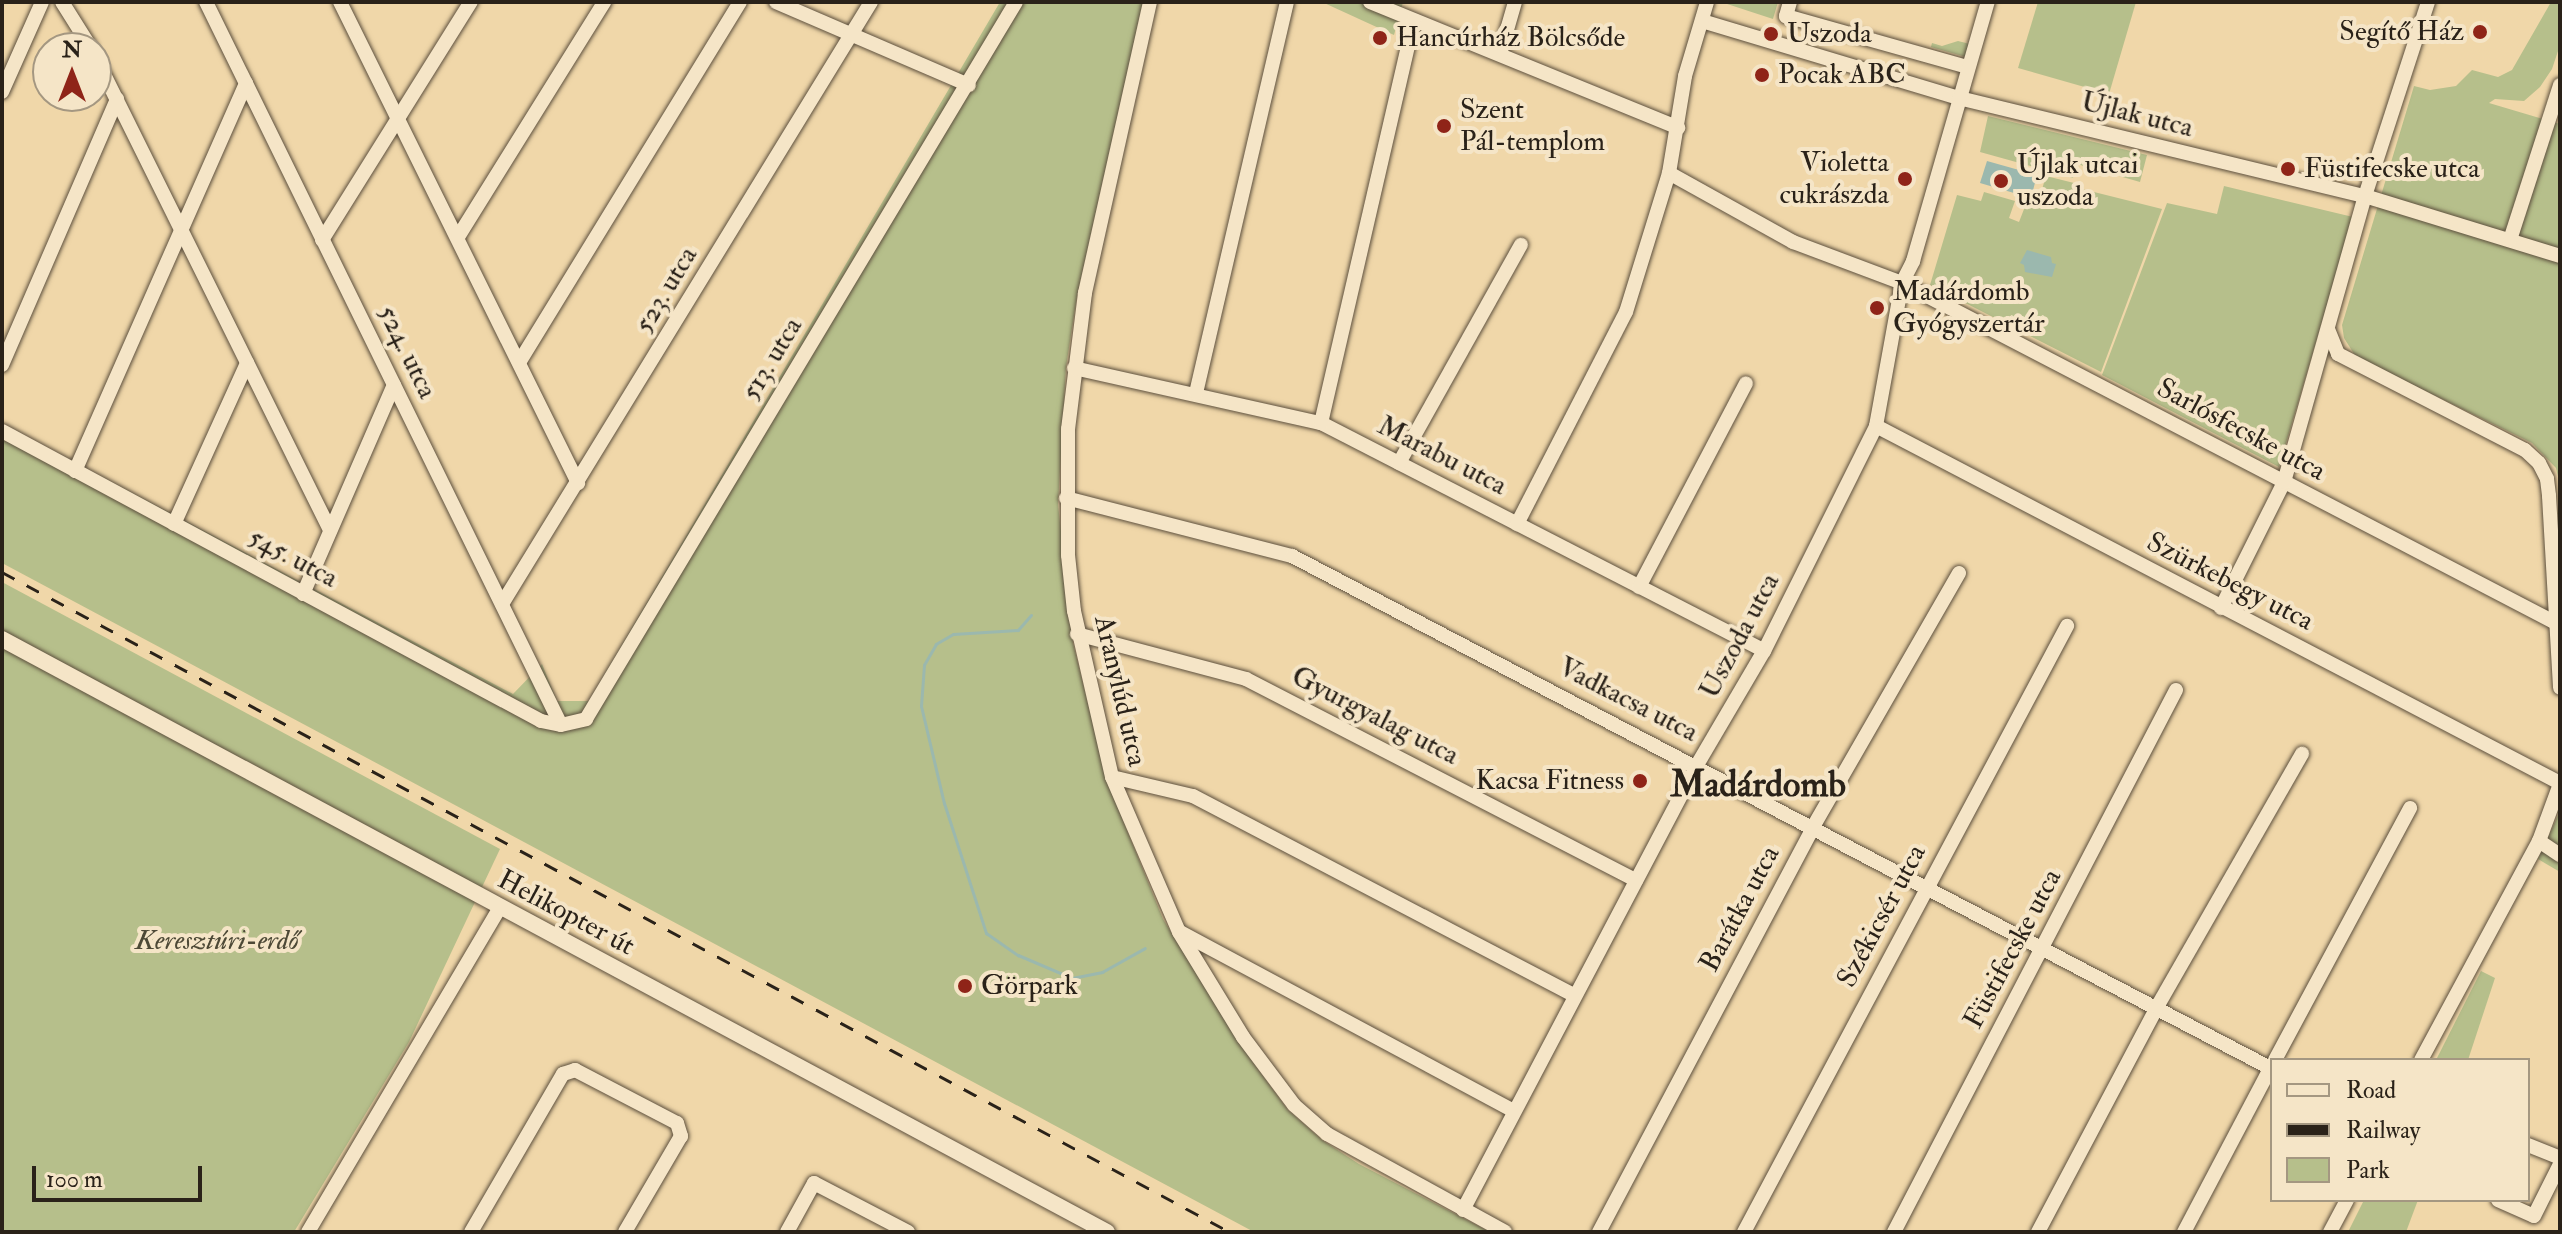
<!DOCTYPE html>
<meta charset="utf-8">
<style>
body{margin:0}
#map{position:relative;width:2562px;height:1234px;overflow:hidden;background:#f0d7a9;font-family:"IM FELL Double Pica",serif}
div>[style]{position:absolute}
.green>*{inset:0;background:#b6bf8b}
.water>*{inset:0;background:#9bb8ae}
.stream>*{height:3px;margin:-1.5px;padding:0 1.5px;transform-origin:1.5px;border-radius:1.5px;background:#9bb8ae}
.roads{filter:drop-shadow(0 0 2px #5c4f3d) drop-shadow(0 0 2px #5c4f3d)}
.minor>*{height:14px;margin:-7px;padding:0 7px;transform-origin:7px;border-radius:7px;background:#f5e5c7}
.tertiary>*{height:16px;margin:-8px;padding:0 8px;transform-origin:8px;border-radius:8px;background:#f5e5c7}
.rail>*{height:3px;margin-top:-1.5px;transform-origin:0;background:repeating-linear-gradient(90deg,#2a2219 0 14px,transparent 0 28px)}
.dots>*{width:22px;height:22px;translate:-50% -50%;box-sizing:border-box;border:4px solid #f5e5c7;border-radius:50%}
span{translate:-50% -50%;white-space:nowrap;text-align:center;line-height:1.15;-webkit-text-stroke:8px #f5e5c7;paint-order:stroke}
.poi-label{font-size:28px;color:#2a2219}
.right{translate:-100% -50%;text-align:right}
.left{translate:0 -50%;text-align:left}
.street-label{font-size:28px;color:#2a2219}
.park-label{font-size:28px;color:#4d4936;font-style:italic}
.district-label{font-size:36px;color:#2a2219;font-weight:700}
.frame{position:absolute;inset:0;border:4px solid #2a2219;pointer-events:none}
.legend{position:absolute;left:2270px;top:1058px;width:260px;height:144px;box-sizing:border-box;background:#f5e5c7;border:2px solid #a49781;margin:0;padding:10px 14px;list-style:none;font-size:24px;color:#2a2219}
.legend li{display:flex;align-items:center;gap:16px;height:40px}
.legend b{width:40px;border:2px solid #a49781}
.north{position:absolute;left:32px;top:32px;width:80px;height:80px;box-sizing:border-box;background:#f5e5c7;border:2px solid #a49781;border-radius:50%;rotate:0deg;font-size:22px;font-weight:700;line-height:32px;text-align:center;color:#2a2219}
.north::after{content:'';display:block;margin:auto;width:28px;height:36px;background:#8f2418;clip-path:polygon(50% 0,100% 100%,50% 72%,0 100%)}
.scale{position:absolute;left:32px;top:1166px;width:170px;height:36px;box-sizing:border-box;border:4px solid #2a2219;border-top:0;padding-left:10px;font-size:24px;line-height:28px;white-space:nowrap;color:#2a2219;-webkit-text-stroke:6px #f5e5c7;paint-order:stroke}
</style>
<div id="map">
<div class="green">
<div style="clip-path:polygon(1000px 2px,1143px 2px,1077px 296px,1066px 367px,1058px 504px,1073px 643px,1107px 781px,1163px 919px,1236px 1039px,1288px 1110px,1322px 1140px,1359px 1164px,1490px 1232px,1254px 1232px,2px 563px,2px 424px,513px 694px,542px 664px,557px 701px,589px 701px)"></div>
<div style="clip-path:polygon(1322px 2px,1403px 2px,1394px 35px)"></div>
<div style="clip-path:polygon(1721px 2px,1778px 2px,1773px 19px)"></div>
<div style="clip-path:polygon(2038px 2px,2136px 2px,2109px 94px,2018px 68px)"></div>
<div style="clip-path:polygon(2551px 2px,2560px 2px,2560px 45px,2552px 69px,2540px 87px,2524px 101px,2495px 99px,2489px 103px,2560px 124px,2560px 485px,2556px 468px,2532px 443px,2356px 357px,2344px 338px,2342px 325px,2414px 86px,2430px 90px,2456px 86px,2472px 70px,2498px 77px,2512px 70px)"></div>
<div style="clip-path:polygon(1958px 41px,1970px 44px,1966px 57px,1931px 47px,1932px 43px,1942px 46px)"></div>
<div style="clip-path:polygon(1988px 116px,2147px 155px,2140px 182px,2077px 164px,2073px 178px,1980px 152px)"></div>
<div style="clip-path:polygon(2046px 176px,2074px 183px,2074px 187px,2162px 209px,2101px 372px,1930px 285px,1957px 195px,1981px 201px,1984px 192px,2015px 201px,2009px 218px,2019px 222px,2026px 204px,2037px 206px)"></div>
<div style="clip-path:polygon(2224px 186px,2353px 217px,2279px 467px,2102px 375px,2167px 203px,2217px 214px)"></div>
<div style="clip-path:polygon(2px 582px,500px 849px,409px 1042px,294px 1232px,2px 1232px)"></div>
<div style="clip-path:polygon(2560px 811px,2560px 872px,2538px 859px)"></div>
<div style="clip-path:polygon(2481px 971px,2495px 978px,2468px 1060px,2436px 1060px)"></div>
<div style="clip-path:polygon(2364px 1200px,2418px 1200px,2406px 1232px,2348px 1232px)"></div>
</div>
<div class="water">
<div style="clip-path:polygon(1987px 161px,2037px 175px,2031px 198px,1980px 183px)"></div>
<div style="clip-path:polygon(2027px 250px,2051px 257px,2052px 263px,2056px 264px,2052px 277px,2025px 272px,2024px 265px,2020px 263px)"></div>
</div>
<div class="stream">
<div style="left:1031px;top:615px;width:20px;rotate:131deg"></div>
<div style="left:1018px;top:630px;width:65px;rotate:176.5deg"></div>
<div style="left:953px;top:634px;width:20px;rotate:150deg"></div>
<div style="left:936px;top:644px;width:24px;rotate:120deg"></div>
<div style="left:924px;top:665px;width:41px;rotate:94.2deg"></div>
<div style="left:921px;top:706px;width:100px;rotate:76.7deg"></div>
<div style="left:944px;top:803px;width:137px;rotate:72.1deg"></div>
<div style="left:986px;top:933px;width:39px;rotate:35deg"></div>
<div style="left:1018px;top:955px;width:59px;rotate:23.1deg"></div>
<div style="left:1072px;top:978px;width:31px;rotate:-11deg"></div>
<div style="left:1102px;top:972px;width:49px;rotate:-29.2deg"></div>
</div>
<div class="roads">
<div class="minor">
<div style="left:62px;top:2px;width:54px;rotate:57.8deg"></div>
<div style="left:206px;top:2px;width:805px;rotate:63.85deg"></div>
<div style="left:340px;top:2px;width:537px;rotate:63.67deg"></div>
<div style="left:776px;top:2px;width:210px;rotate:23.3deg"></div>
<div style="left:1150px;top:2px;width:298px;rotate:102.6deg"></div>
<div style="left:1085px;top:293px;width:137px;rotate:97.1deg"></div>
<div style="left:1068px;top:429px;width:126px;rotate:90deg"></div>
<div style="left:1068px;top:555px;width:56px;rotate:83.9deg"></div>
<div style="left:1074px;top:611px;width:170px;rotate:77.1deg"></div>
<div style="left:1112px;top:777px;width:169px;rotate:66.6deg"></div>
<div style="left:1179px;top:932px;width:123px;rotate:58.6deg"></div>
<div style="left:1243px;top:1037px;width:85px;rotate:53.1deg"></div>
<div style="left:1294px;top:1105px;width:44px;rotate:41.3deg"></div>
<div style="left:1327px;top:1134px;width:203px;rotate:28.8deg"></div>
<div style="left:1370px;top:2px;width:333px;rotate:22.2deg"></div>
<div style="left:1790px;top:2px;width:15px;rotate:106deg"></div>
<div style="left:1786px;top:16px;width:188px;rotate:15.7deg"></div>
<div style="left:1702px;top:21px;width:268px;rotate:16.7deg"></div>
<div style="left:1959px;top:98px;width:418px;rotate:13.6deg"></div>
<div style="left:2365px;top:196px;width:204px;rotate:17.1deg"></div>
<div style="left:1500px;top:54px;width:54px;rotate:-73.9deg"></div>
<div style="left:96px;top:58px;width:527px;rotate:63.63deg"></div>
<div style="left:2px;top:92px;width:98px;rotate:-66deg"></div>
<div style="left:1669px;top:173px;width:142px;rotate:29.1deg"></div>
<div style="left:1793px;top:242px;width:116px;rotate:20.6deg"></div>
<div style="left:1902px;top:283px;width:737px;rotate:27.47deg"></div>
<div style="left:458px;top:237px;width:277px;rotate:-58.1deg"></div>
<div style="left:322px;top:240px;width:281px;rotate:-58deg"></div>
<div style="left:2510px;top:240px;width:163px;rotate:-72.1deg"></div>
<div style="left:2328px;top:329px;width:27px;rotate:68deg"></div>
<div style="left:2338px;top:354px;width:210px;rotate:27.2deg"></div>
<div style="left:2525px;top:450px;width:19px;rotate:43deg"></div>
<div style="left:2539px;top:463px;width:18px;rotate:63deg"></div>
<div style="left:2547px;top:479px;width:17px;rotate:83deg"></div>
<div style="left:2549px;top:496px;width:192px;rotate:86.7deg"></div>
<div style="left:520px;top:361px;width:421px;rotate:-58.5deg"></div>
<div style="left:2px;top:365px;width:290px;rotate:-66.6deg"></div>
<div style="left:1074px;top:368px;width:253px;rotate:12.6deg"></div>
<div style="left:1321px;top:423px;width:498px;rotate:27.2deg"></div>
<div style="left:1196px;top:393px;width:401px;rotate:-76.9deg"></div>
<div style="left:1321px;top:423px;width:413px;rotate:-77deg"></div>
<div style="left:1876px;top:426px;width:772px;rotate:27.56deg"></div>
<div style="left:2px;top:431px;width:612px;rotate:28.28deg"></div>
<div style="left:541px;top:721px;width:20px;rotate:11deg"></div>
<div style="left:561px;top:725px;width:26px;rotate:-13deg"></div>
<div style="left:586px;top:719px;width:836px;rotate:-59.05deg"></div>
<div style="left:1399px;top:463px;width:250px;rotate:-60.8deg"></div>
<div style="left:75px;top:471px;width:424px;rotate:-66.2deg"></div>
<div style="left:1066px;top:498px;width:233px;rotate:14.4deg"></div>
<div style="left:1292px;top:556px;width:1106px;rotate:27.63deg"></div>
<div style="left:174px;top:524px;width:177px;rotate:-65.6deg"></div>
<div style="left:1517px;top:524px;width:238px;rotate:-62.8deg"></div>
<div style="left:1626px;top:312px;width:145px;rotate:-72.8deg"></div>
<div style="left:1669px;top:173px;width:98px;rotate:-80.6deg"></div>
<div style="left:1685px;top:76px;width:77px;rotate:-73.4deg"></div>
<div style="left:1639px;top:587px;width:230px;rotate:-62.3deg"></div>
<div style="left:303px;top:594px;width:228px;rotate:-66.5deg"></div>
<div style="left:502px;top:604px;width:706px;rotate:-58.49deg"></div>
<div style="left:2221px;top:608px;width:141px;rotate:-63.4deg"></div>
<div style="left:2284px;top:482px;width:297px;rotate:-74.2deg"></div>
<div style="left:2365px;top:196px;width:204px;rotate:-72deg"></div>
<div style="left:1077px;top:634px;width:175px;rotate:14.9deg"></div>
<div style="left:1246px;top:679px;width:439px;rotate:27.3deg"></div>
<div style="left:1112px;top:777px;width:83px;rotate:13.2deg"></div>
<div style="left:1193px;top:796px;width:430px;rotate:27.6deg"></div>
<div style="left:2539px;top:841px;width:25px;rotate:34deg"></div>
<div style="left:1180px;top:932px;width:379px;rotate:28.2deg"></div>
<div style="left:2275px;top:1060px;width:286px;rotate:-61.8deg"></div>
<div style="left:2421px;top:1060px;width:249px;rotate:-61.7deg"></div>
<div style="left:2539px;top:841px;width:61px;rotate:-69.8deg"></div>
<div style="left:2528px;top:1145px;width:35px;rotate:22deg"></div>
<div style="left:2498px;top:1200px;width:39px;rotate:24deg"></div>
<div style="left:2534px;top:1216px;width:58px;rotate:-63.4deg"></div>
<div style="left:1463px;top:1210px;width:503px;rotate:-62.26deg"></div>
<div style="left:1697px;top:765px;width:132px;rotate:-59.6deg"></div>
<div style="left:1764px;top:651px;width:251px;rotate:-63.5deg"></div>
<div style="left:1876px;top:426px;width:145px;rotate:-79.7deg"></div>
<div style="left:1902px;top:283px;width:25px;rotate:-63deg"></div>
<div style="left:1913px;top:261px;width:270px;rotate:-73.9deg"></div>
<div style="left:308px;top:1232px;width:377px;rotate:-59.4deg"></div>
<div style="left:471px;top:1232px;width:183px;rotate:-59.8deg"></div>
<div style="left:563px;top:1074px;width:13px;rotate:-18deg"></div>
<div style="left:575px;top:1070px;width:115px;rotate:27.5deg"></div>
<div style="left:677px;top:1123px;width:14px;rotate:73deg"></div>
<div style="left:681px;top:1136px;width:111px;rotate:120.3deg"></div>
<div style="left:787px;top:1232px;width:56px;rotate:-61.1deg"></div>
<div style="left:814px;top:1183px;width:106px;rotate:27.5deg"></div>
<div style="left:1599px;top:1232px;width:458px;rotate:-62.1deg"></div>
<div style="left:1813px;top:827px;width:293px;rotate:-60.1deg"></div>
<div style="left:1744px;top:1232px;width:687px;rotate:-61.94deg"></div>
<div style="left:1894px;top:1232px;width:611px;rotate:-62.51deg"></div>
<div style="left:2038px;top:1232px;width:255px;rotate:-62.1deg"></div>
<div style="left:2157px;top:1007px;width:292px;rotate:-60.2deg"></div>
<div style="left:2184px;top:1232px;width:189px;rotate:-62.2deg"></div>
<div style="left:2330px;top:1232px;width:36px;rotate:-62deg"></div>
</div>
<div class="tertiary">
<div style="left:2px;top:639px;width:1254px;rotate:28.22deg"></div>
</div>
</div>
<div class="rail">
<div style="left:2px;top:572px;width:1394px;rotate:28.26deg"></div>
</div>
<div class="dots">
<div style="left:2480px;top:32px;background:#8f2418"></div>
<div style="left:1771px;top:34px;background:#8f2418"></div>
<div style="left:1380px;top:38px;background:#8f2418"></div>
<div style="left:1762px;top:75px;background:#8f2418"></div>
<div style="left:1444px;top:126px;background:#8f2418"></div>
<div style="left:2288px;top:169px;background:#8f2418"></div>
<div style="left:1905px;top:179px;background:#8f2418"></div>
<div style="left:2001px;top:181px;background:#8f2418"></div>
<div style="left:1877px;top:308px;background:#8f2418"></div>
<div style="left:1640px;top:781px;background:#8f2418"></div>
<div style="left:965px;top:986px;background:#8f2418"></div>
</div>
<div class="poi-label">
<span class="right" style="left:2464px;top:32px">Segítő Ház</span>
<span class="left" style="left:1787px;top:34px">Uszoda</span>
<span class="left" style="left:1396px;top:38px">Hancúrház Bölcsőde</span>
<span class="left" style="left:1778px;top:75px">Pocak ABC</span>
<span class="left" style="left:1460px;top:126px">Szent<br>Pál-templom</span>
<span class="right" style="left:1889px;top:179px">Violetta<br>cukrászda</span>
<span class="left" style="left:2017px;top:181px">Újlak utcai<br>uszoda</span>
<span class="left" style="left:2304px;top:169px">Füstifecske utca</span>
<span class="left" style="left:1893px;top:308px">Madárdomb<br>Gyógyszertár</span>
<span class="right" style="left:1624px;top:781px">Kacsa Fitness</span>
<span class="left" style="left:981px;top:986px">Görpark</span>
</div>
<div class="street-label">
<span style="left:2137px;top:115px;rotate:14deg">Újlak utca</span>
<span style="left:666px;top:290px;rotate:-59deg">523. utca</span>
<span style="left:407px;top:352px;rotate:64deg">524. utca</span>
<span style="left:772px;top:359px;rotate:-59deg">513. utca</span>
<span style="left:2241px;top:430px;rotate:28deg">Sarlósfecske utca</span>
<span style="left:1442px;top:456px;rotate:27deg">Marabu utca</span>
<span style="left:293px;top:558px;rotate:28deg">545. utca</span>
<span style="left:2230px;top:582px;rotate:27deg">Szürkebegy utca</span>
<span style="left:1740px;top:636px;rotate:-62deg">Uszoda utca</span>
<span style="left:1120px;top:691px;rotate:77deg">Aranylúd utca</span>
<span style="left:1628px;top:700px;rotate:27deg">Vadkacsa utca</span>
<span style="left:1375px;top:716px;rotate:27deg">Gyurgyalag utca</span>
<span style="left:1740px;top:909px;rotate:-62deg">Barátka utca</span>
<span style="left:566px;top:913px;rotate:28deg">Helikopter út</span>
<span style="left:1882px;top:916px;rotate:-62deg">Székicsér utca</span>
<span style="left:2013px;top:949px;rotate:-62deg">Füstifecske utca</span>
</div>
<div class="park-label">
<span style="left:217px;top:941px">Keresztúri-erdő</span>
</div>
<div class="district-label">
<span style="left:1758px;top:785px">Madárdomb</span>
</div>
<div class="frame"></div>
<ul class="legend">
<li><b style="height:10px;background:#f5e5c7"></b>Road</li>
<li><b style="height:10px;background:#2a2219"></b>Railway</li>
<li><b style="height:22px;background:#b6bf8b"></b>Park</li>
</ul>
<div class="north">N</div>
<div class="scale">100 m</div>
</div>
